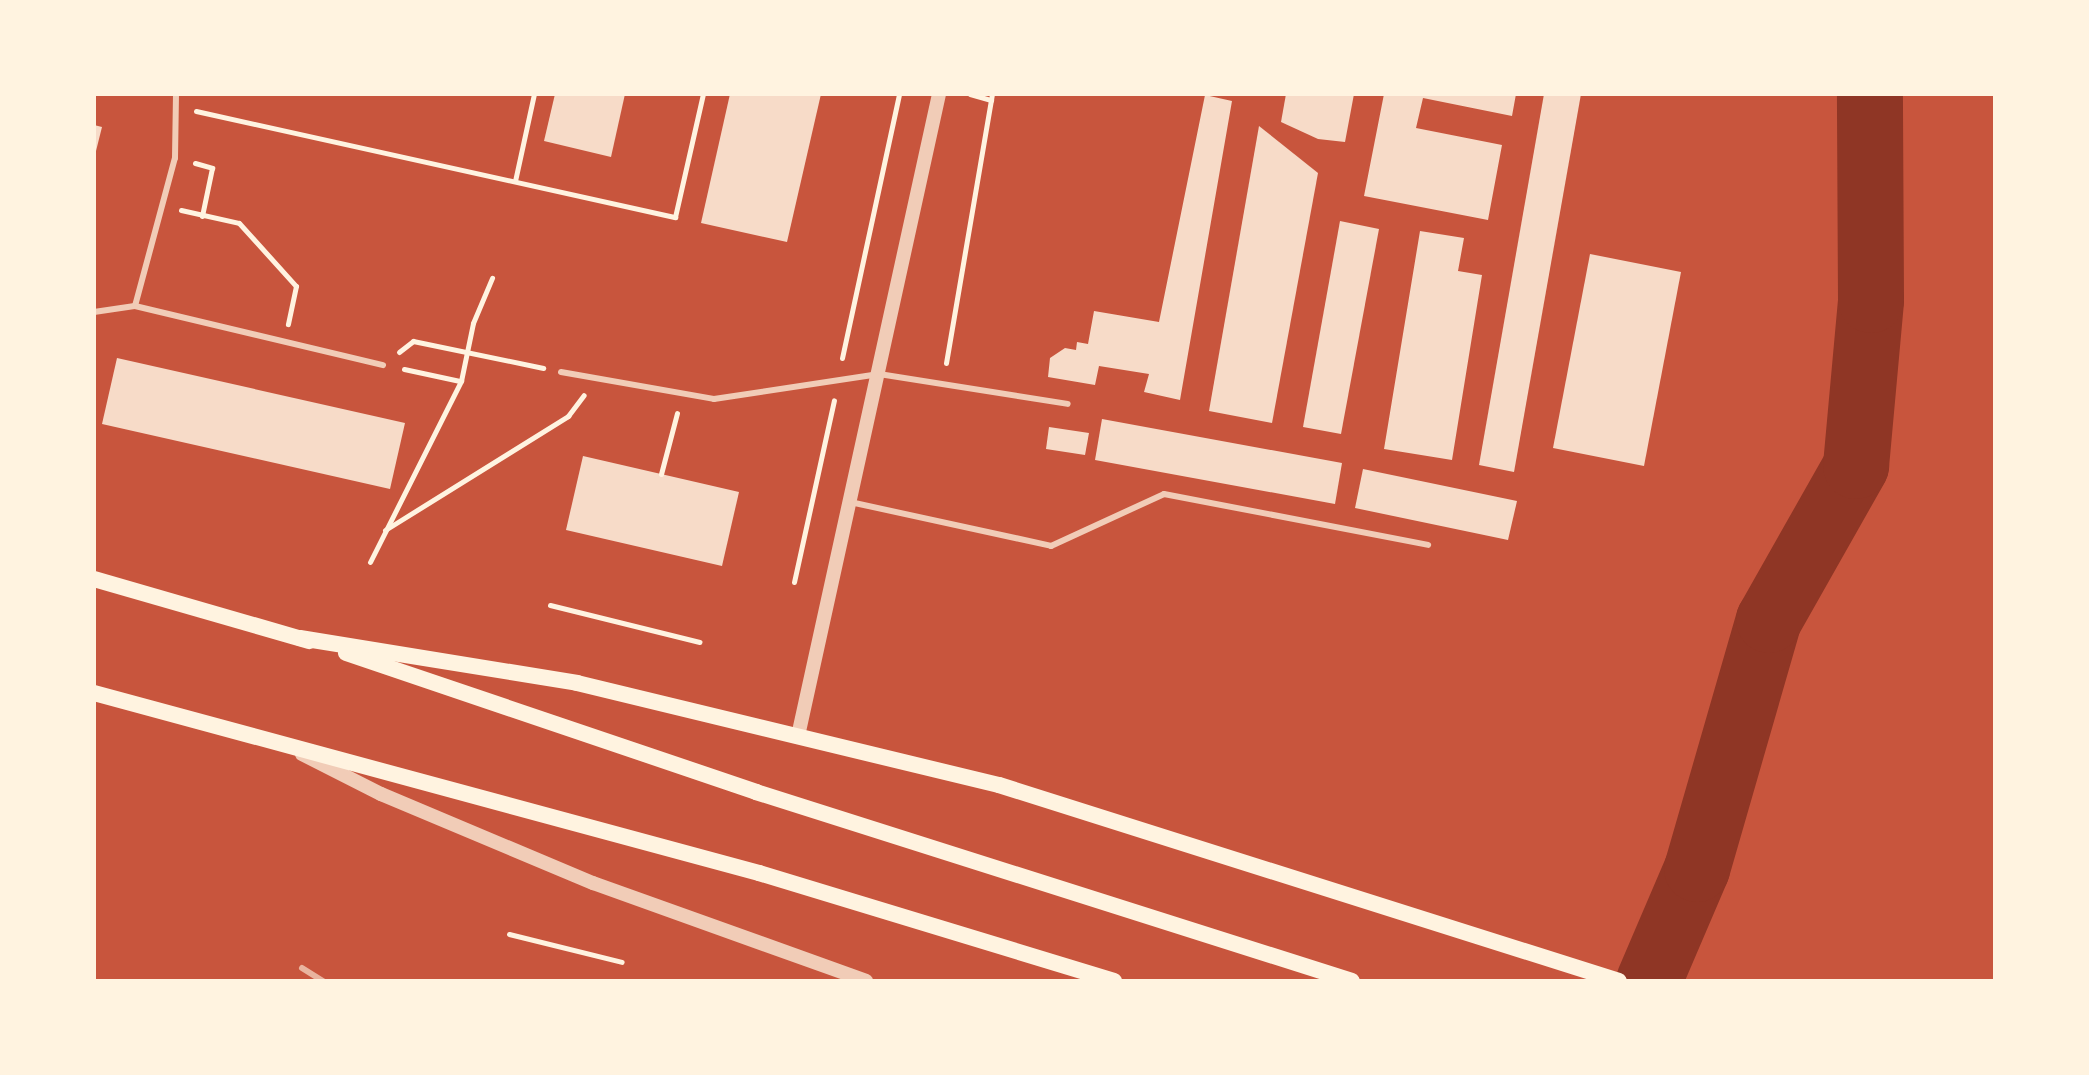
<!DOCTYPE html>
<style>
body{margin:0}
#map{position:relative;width:2089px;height:1075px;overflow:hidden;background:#c8553d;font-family:"Exo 2",sans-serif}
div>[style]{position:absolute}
.river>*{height:66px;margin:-33px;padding:0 33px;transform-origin:33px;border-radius:33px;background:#8f3625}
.building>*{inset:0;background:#f7dbc8}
.path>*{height:5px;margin:-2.5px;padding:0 2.5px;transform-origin:2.5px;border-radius:2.5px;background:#fff3e0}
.service>*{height:6px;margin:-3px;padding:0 3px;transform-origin:3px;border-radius:3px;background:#f1ccb7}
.tertiary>*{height:14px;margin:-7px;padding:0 7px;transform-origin:7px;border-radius:7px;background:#f1ccb7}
.secondary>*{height:16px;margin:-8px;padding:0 8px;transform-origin:8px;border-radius:8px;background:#fff3e0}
.rail>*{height:6px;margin:-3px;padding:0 3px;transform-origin:3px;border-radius:3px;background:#e9b49f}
span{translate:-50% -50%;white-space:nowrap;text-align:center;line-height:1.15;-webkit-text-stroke:6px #fff3e0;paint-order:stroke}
.frame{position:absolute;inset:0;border:96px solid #fff3e0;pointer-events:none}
</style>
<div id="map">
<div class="river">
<div style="left:1649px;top:981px;width:122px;rotate:-66.8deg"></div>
<div style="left:1697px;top:869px;width:259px;rotate:-73.9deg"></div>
<div style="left:1769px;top:620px;width:177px;rotate:-60.5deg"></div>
<div style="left:1856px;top:466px;width:167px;rotate:-84.8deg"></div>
<div style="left:1871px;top:300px;width:206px;rotate:-90.3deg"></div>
</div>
<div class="building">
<div style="clip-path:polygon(555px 94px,625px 94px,611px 157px,544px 141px)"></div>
<div style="clip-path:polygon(730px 94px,821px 94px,787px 242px,701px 223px)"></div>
<div style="clip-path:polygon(1286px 94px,1354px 94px,1345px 142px,1318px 139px,1281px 122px)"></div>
<div style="clip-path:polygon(1384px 94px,1516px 94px,1512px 116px,1423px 98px,1416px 128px,1502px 145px,1488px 220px,1364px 196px)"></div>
<div style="clip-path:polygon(1544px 94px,1581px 94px,1514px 472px,1479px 465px)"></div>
<div style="clip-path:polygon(1205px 95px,1232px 101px,1180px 400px,1144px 392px,1149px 374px,1099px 366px,1095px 385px,1048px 377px,1050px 358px,1065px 348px,1076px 350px,1077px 342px,1088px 344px,1094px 311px,1159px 322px)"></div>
<div style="clip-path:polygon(94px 125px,102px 127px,95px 155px,94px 155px)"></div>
<div style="clip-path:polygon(1259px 126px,1318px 173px,1272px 423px,1209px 411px)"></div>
<div style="clip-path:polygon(1340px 221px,1379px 229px,1341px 434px,1303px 427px)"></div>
<div style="clip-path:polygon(1420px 231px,1464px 238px,1458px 271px,1482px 275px,1452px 460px,1384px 449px)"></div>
<div style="clip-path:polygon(1590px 254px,1681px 272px,1644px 466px,1553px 448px)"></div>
<div style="clip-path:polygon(117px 358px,405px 423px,390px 489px,102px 424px)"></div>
<div style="clip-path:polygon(1102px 419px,1342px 463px,1335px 504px,1095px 460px)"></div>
<div style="clip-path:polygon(1049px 427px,1089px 433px,1085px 455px,1046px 449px)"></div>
<div style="clip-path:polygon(583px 456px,739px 492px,722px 566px,566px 530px)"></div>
<div style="clip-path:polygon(1363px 469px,1517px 501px,1508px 540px,1355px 508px)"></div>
</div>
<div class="path">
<div style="left:970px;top:94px;width:22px;rotate:16deg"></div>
<div style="left:196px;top:111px;width:491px;rotate:12.5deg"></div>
<div style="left:675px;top:217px;width:126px;rotate:-77.2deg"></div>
<div style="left:195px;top:163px;width:18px;rotate:16deg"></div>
<div style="left:212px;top:168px;width:49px;rotate:101.8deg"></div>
<div style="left:515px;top:181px;width:89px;rotate:-77.7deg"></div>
<div style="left:181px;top:210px;width:59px;rotate:12.6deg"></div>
<div style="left:239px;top:223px;width:85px;rotate:47.9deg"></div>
<div style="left:296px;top:286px;width:39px;rotate:102deg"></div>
<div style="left:399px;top:352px;width:18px;rotate:-38deg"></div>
<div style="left:413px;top:341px;width:133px;rotate:11.7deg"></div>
<div style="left:842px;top:358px;width:270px;rotate:-77.8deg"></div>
<div style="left:946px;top:363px;width:273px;rotate:-80.3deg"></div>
<div style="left:404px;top:369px;width:57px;rotate:12.1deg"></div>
<div style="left:661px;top:474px;width:63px;rotate:-75.3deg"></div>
<div style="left:385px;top:530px;width:216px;rotate:-31.9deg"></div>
<div style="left:568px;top:416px;width:26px;rotate:-53deg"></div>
<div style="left:370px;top:562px;width:203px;rotate:-63.3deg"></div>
<div style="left:461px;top:381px;width:59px;rotate:-78.3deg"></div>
<div style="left:473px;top:323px;width:49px;rotate:-67.1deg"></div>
<div style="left:794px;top:582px;width:186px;rotate:-77.6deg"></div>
<div style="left:550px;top:605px;width:154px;rotate:13.9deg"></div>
<div style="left:509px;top:934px;width:116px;rotate:13.9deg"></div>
</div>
<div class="service">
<div style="left:135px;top:306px;width:255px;rotate:13.4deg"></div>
<div style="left:94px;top:312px;width:41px;rotate:-8.3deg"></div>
<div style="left:135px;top:306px;width:153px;rotate:-74.9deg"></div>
<div style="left:175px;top:158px;width:64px;rotate:-89.1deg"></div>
<div style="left:561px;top:372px;width:155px;rotate:10deg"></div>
<div style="left:714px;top:399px;width:167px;rotate:-8.6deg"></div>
<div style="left:879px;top:374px;width:191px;rotate:9deg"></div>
<div style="left:850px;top:502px;width:206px;rotate:12.3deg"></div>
<div style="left:1051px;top:546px;width:124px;rotate:-24.7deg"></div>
<div style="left:1164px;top:494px;width:269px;rotate:10.9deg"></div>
</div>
<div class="tertiary">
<div style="left:798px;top:736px;width:657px;rotate:-77.61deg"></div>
<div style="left:302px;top:754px;width:89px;rotate:26.9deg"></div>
<div style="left:381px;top:794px;width:230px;rotate:22.8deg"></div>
<div style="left:593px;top:883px;width:290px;rotate:19.7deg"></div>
</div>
<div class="secondary">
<div style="left:94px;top:579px;width:224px;rotate:16.1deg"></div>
<div style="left:300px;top:638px;width:281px;rotate:9.2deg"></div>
<div style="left:577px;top:683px;width:434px;rotate:13.6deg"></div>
<div style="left:999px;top:785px;width:650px;rotate:17.54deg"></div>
<div style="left:346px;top:653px;width:433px;rotate:18.7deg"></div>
<div style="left:756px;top:792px;width:625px;rotate:17.59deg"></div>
<div style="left:94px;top:693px;width:689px;rotate:15.15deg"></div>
<div style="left:759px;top:873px;width:371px;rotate:16.9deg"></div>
</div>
<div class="rail">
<div style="left:302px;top:968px;width:25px;rotate:32deg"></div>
</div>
<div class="frame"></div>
</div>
